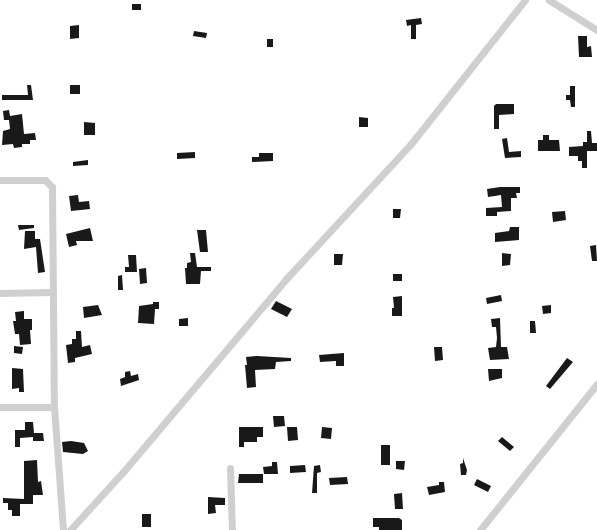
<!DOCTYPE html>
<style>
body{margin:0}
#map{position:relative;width:597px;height:530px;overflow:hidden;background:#fff;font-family:Lato,sans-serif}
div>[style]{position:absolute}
.building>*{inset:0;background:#191919}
.street>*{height:7px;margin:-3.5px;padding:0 3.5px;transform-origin:3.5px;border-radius:3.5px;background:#cfcfcf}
span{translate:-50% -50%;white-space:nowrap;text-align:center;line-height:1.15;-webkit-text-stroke:5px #fff;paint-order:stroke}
</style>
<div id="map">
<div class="building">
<div style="clip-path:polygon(132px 4px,141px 4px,141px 10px,132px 10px)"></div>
<div style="clip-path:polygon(421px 18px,422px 24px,416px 25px,416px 39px,411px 39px,411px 25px,407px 26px,406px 20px)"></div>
<div style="clip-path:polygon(79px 25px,79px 38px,70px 39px,70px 26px)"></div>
<div style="clip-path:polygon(194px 31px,207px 33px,206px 38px,193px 36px)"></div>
<div style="clip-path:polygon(578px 36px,587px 36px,587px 47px,591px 46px,592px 57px,579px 57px)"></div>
<div style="clip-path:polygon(267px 39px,273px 39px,273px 47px,267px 47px)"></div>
<div style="clip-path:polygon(27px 85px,31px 85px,33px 100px,2px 100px,2px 95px,28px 95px)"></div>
<div style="clip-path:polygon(70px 85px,80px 85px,80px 94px,70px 94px)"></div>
<div style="clip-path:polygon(570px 86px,575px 86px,575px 107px,571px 107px,570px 100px,566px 100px,566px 95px,570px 95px)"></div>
<div style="clip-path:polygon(496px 104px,514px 104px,514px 114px,499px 115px,499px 129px,494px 129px,494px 106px)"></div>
<div style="clip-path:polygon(9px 110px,10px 116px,22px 114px,24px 134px,35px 133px,36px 140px,30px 140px,30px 144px,22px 144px,22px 147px,14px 148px,13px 144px,2px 145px,3px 131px,10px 129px,9px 120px,4px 120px,3px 111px)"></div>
<div style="clip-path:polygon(359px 117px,368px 118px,368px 127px,359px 127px)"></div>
<div style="clip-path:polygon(84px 122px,95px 123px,95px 135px,84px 135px)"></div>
<div style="clip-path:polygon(587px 131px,591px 131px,592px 143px,597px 143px,597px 151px,587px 151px,587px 168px,582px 168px,582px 161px,578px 161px,578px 156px,569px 156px,569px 147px,583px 146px,583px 142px,587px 142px)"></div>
<div style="clip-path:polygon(543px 135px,549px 135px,549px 140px,559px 140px,560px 151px,538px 151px,538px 140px,543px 140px)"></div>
<div style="clip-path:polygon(507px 138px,509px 152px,521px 151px,521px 157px,505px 158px,502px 139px)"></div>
<div style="clip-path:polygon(195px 152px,195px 158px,177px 159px,177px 153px)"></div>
<div style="clip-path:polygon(259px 153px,273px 153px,273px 161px,252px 162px,252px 157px,259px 157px)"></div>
<div style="clip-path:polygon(88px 160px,88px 165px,73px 166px,73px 162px)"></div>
<div style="clip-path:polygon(500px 187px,520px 187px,520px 193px,516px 193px,517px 198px,511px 198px,511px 211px,497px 212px,497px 216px,486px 216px,486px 208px,502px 207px,501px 195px,488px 197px,487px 189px)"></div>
<div style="clip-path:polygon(78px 195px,79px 202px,89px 201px,90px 209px,71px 211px,69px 196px)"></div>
<div style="clip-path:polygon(393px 209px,401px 209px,400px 218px,393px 218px)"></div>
<div style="clip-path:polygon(565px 211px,566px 220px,553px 222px,552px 212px)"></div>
<div style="clip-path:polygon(18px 225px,34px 225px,34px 228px,19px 230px)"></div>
<div style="clip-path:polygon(510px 227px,519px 227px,519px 240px,495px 242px,495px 233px,509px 231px)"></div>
<div style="clip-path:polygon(90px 228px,93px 241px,76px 241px,77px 245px,69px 247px,66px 234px)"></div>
<div style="clip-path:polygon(197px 230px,206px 230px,208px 252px,200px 252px)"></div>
<div style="clip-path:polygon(25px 231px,35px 231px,35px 239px,40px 239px,45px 272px,38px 273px,36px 247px,24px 249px)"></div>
<div style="clip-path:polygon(596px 245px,597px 261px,592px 261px,590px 246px)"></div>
<div style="clip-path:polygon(190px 253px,195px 253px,197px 267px,211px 267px,211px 271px,201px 271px,200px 284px,186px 284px,185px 268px,187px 268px,187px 263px,191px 262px)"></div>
<div style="clip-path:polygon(502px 253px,511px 254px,510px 265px,502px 266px)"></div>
<div style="clip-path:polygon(334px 254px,343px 254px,342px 265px,334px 265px)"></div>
<div style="clip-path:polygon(128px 255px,136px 255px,137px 272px,125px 272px,125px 267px,129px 267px)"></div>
<div style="clip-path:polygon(146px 268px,147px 283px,140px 284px,139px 269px)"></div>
<div style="clip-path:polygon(393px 274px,402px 274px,402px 281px,393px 281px)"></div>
<div style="clip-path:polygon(122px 275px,123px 290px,118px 290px,118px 276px)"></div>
<div style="clip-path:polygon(501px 295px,502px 301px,487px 304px,486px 298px)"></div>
<div style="clip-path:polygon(402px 296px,402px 316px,392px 316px,392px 308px,394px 308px,393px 297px)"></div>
<div style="clip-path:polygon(276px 301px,292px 309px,287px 317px,271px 309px)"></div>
<div style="clip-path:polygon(153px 302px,159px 302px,159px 309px,155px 309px,154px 324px,138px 323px,139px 306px,153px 304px)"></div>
<div style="clip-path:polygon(98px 305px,102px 315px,84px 318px,83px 307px)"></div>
<div style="clip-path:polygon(551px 305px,551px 313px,543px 314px,542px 306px)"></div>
<div style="clip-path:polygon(24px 311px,24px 319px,32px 319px,32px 330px,30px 330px,31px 344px,20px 345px,19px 334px,15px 334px,13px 321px,16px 321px,15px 312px)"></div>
<div style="clip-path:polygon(188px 318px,188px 326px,179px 326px,179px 319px)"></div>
<div style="clip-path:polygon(500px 318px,501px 347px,507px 347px,509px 359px,490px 360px,488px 348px,496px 347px,497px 338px,496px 327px,492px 327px,491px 319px)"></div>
<div style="clip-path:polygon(530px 321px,535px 321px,536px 333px,530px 333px)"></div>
<div style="clip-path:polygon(76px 331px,81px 331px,82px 347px,90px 345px,92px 354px,75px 358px,75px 362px,68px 363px,66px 345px,72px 344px,72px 339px,76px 339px)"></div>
<div style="clip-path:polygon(14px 346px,23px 347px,22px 354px,14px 353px)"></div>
<div style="clip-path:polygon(434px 347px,442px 347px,443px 360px,435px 361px)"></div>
<div style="clip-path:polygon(344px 353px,344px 366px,336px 366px,336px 361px,320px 362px,319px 355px)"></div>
<div style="clip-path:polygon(257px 356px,291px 358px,291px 361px,276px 362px,275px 369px,255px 370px,256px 387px,247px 388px,245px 365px,247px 365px,246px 357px)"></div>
<div style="clip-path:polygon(567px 358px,573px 362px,550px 389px,546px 386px)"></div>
<div style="clip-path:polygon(12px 368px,23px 369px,24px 392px,19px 392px,19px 388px,12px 389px)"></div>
<div style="clip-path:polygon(488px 369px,502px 369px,502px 378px,489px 381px)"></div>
<div style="clip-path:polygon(130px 371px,131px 376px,138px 374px,139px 380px,121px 386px,120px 379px,125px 377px,125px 372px)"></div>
<div style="clip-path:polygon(273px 416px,284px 416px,285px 426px,274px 427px)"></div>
<div style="clip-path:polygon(25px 422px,33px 422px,34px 433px,43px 433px,44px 441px,33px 441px,33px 437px,20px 438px,20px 447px,15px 447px,15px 430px,25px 430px)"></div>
<div style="clip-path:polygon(239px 427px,263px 427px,263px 437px,257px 437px,257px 442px,244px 442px,244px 447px,239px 447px)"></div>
<div style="clip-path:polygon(287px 427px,297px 427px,298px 440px,288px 441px)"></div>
<div style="clip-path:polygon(322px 427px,332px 428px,331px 439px,321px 438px)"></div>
<div style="clip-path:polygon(502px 437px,514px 447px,510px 451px,498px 441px)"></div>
<div style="clip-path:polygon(71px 441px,84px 443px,88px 451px,83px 454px,63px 452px,62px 442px)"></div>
<div style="clip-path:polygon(381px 445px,390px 445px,390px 465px,381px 465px)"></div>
<div style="clip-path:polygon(463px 458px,467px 470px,466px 475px,461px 475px,460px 464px,463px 463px)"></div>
<div style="clip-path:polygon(37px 460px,38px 482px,41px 481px,43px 495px,33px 495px,33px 504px,20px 504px,20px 516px,12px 516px,12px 510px,8px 510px,8px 503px,3px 503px,3px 498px,24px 499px,24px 461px)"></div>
<div style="clip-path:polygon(396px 461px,405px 461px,404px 470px,396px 469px)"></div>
<div style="clip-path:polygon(272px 462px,277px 462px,278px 474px,264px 474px,263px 467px,272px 466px)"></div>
<div style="clip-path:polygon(305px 465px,306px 472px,290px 473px,290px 466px)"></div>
<div style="clip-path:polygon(320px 465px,321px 472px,317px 473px,317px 493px,312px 493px,314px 466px)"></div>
<div style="clip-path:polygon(239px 474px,263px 474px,263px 483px,238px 483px)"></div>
<div style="clip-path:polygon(347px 477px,348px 484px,330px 485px,329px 478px)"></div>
<div style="clip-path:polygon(477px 479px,491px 486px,488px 492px,474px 485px)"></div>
<div style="clip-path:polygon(439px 482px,444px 482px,445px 492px,429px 495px,427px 487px,439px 485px)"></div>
<div style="clip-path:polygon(402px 493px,403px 509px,395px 509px,394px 494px)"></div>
<div style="clip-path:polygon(208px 497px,225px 498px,225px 505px,215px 505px,216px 513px,208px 514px)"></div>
<div style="clip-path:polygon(142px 514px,151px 514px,151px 527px,142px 527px)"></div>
<div style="clip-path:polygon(373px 518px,399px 518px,402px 520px,402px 530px,379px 530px,379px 527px,373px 527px)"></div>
</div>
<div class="street">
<div style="left:549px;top:0;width:57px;rotate:32deg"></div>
<div style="left:0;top:180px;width:45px"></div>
<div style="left:45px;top:180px;width:10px;rotate:45deg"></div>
<div style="left:52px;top:187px;width:220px;rotate:89.5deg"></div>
<div style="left:54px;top:407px;width:123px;rotate:85.8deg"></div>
<div style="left:0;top:293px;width:52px;rotate:-1.1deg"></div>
<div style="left:0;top:407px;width:54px"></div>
<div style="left:230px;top:468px;width:62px;rotate:88.2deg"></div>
<div style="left:70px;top:530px;width:79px;rotate:-47.6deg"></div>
<div style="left:123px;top:472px;width:251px;rotate:-49.8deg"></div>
<div style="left:285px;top:280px;width:184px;rotate:-47.2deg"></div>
<div style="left:410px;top:145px;width:185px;rotate:-51.6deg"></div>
<div style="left:480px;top:530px;width:187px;rotate:-51.3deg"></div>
</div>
</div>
